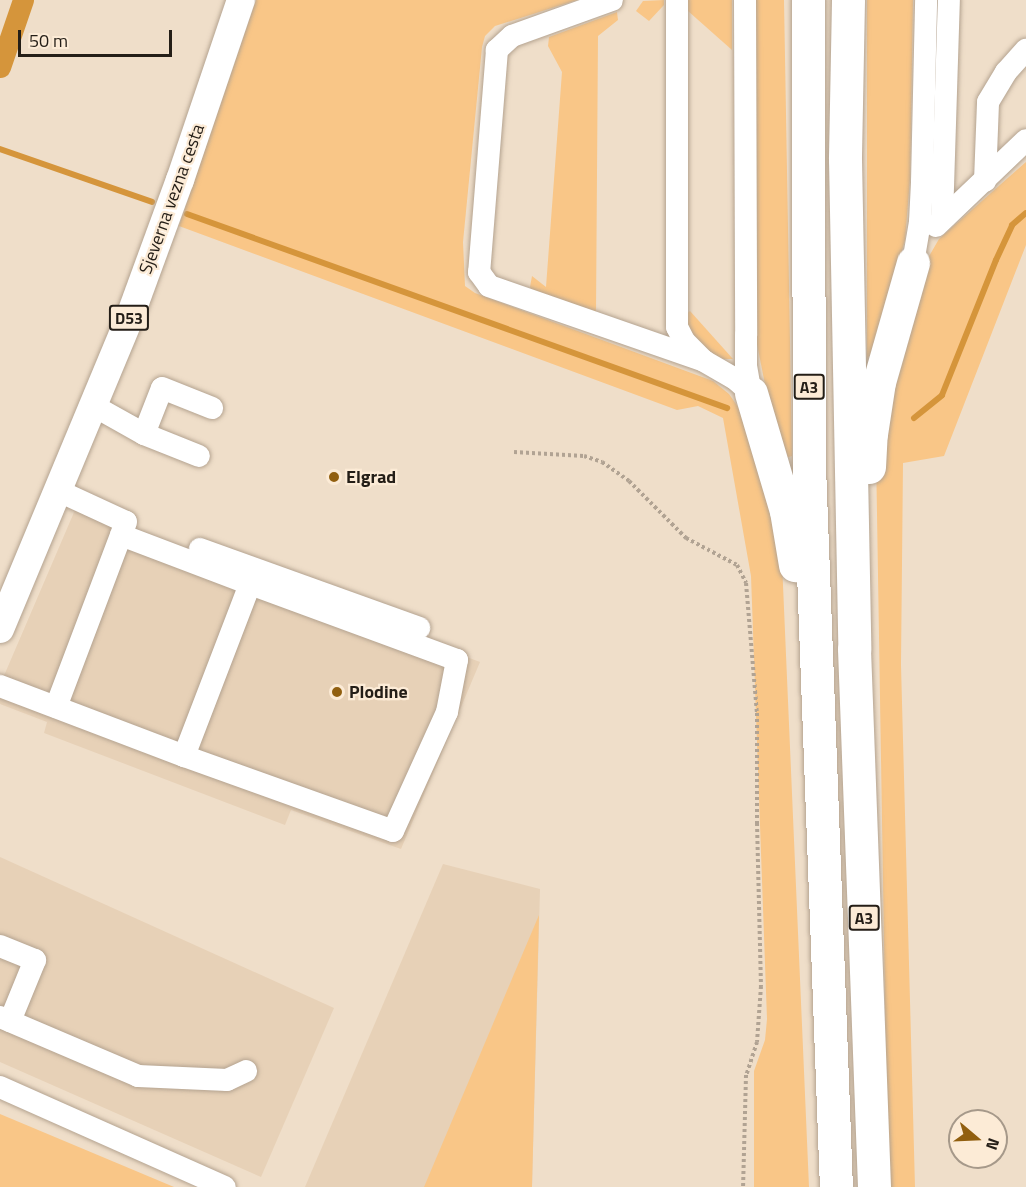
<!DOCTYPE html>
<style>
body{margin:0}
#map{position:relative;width:1026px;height:1187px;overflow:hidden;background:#efdec9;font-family:"Titillium Web",sans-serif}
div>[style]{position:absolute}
.built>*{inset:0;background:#e7d1b7}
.green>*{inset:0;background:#f9c687}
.stream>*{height:6px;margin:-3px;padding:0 3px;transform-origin:3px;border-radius:3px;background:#d5953b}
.canal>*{height:21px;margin:-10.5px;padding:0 10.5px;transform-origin:10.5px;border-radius:10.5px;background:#d5953b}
.path>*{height:4px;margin-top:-2px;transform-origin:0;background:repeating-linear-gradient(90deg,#b1a393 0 3px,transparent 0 6px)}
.roads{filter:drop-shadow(0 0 2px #b4a390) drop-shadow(0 0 2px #b4a390)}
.minor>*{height:22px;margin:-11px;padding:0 11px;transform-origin:11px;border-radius:11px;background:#fff}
.major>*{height:28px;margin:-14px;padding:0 14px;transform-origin:14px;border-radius:14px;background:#fff}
.highway>*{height:33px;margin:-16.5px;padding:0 16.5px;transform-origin:16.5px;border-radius:16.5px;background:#fff}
.dots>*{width:16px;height:16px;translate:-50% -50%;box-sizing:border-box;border:3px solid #fcebd6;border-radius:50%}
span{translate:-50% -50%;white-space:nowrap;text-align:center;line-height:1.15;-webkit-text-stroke:4.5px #fcebd6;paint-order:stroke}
.shield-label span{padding:2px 4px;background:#fcebd6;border:2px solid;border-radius:4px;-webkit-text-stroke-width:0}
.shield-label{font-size:16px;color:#241e17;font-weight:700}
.street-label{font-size:18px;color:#241e17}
.poi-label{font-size:18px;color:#241e17;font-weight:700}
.left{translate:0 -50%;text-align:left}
.north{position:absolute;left:948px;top:1109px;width:60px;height:60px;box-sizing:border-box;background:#fcebd6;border:2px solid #a6998a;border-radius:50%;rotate:109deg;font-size:16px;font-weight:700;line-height:24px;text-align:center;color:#241e17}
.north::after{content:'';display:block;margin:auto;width:21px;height:27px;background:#915f0f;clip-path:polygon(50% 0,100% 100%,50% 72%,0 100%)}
.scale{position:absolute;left:18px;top:30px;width:154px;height:27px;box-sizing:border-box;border:3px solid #241e17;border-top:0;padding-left:8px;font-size:18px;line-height:21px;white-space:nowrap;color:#241e17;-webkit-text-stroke:4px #fcebd6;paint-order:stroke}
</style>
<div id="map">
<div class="built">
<div style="clip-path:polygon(75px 510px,480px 662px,401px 849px,291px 810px,285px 825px,44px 733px,47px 722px,0 704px,0 685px)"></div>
<div style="clip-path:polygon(0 857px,334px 1008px,261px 1177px,0 1062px)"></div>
<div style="clip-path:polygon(443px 864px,540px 889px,532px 1187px,305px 1187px)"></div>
</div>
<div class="green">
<div style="clip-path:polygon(256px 0,577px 0,495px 26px,485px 36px,482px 47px,463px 242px,465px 286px,475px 293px,713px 381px,729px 394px,745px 417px,782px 562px,809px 1187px,754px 1187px,754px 1071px,765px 1040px,767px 1019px,751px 576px,723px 418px,698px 406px,677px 410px,179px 226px)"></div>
<div style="clip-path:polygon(664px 0,664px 5px,649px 21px,636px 11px,643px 1px)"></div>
<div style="clip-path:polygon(686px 0,732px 0,732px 50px,688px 11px)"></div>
<div style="clip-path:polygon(755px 0,784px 0,792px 456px,780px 460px,755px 334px)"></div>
<div style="clip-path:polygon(867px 0,913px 0,910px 179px,905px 240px,872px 354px,867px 358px)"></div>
<div style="clip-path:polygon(617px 12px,618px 20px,598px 36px,596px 314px,532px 292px,530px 287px,532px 276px,546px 287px,562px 72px,548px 46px,549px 37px)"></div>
<div style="clip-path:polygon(1026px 162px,1026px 245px,944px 456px,903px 463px,901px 665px,915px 1187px,888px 1187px,876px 453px,928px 258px,939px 239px)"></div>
<div style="clip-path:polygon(690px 311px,733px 359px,719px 359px,689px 335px,685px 315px)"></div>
<div style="clip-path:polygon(539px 915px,532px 1187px,424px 1187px)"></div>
<div style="clip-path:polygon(0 1114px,174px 1187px,0 1187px)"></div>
</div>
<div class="stream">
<div style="left:0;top:149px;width:161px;rotate:19.2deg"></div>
<div style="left:187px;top:214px;width:574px;rotate:19.76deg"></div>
<div style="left:914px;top:418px;width:36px;rotate:-39deg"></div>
<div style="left:942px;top:395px;width:145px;rotate:-68.2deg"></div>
<div style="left:996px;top:260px;width:38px;rotate:-65deg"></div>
<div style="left:1012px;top:225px;width:18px;rotate:-41deg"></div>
</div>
<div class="canal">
<div style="left:0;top:67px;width:71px;rotate:-71.1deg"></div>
</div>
<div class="path">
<div style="left:514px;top:452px;width:70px;rotate:3.3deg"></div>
<div style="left:584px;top:456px;width:19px;rotate:18deg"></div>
<div style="left:602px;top:462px;width:33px;rotate:35deg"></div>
<div style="left:629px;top:481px;width:81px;rotate:45deg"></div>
<div style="left:686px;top:538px;width:58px;rotate:27.9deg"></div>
<div style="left:737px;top:565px;width:20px;rotate:63deg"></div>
<div style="left:746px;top:583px;width:130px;rotate:85.2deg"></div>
<div style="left:757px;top:713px;width:110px;rotate:90deg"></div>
<div style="left:757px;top:823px;width:163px;rotate:88.6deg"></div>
<div style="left:761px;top:986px;width:56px;rotate:94.1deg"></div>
<div style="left:757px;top:1042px;width:35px;rotate:108deg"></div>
<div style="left:746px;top:1075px;width:112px;rotate:91.5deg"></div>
</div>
<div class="roads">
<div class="minor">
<div style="left:612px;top:0;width:106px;rotate:160.2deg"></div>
<div style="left:512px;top:36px;width:21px;rotate:137deg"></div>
<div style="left:497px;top:50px;width:223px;rotate:94.6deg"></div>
<div style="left:479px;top:272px;width:17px;rotate:54deg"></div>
<div style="left:489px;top:286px;width:228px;rotate:19.2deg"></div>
<div style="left:704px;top:361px;width:34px;rotate:30deg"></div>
<div style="left:734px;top:378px;width:23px;rotate:41deg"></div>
<div style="left:677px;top:0;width:327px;rotate:90deg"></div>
<div style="left:677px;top:327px;width:16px;rotate:63deg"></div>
<div style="left:684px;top:341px;width:25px;rotate:45deg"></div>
<div style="left:745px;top:0;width:335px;rotate:89.8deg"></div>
<div style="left:746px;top:335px;width:31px;rotate:90deg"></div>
<div style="left:746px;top:366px;width:27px;rotate:80deg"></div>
<div style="left:985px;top:181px;width:79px;rotate:-87.8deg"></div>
<div style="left:988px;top:102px;width:35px;rotate:-59deg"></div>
<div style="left:1006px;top:72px;width:30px;rotate:-48deg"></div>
<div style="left:942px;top:219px;width:219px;rotate:-88.2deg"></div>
<div style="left:936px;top:226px;width:124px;rotate:-43.7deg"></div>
<div style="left:913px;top:263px;width:42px;rotate:-80.3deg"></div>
<div style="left:920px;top:222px;width:40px;rotate:-87.1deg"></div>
<div style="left:922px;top:182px;width:182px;rotate:-88.7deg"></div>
<div style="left:94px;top:406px;width:57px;rotate:29.2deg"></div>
<div style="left:144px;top:434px;width:59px;rotate:21.8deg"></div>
<div style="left:144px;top:434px;width:49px;rotate:-68.6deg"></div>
<div style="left:162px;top:388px;width:54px;rotate:21.8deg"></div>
<div style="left:200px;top:549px;width:233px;rotate:19.8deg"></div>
<div style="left:0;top:686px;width:197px;rotate:20.8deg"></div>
<div style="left:184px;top:756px;width:184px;rotate:-69deg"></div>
<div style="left:250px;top:584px;width:138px;rotate:-159.2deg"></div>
<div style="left:56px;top:707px;width:198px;rotate:-69.3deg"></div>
<div style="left:126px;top:522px;width:74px;rotate:-155.2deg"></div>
<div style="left:184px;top:756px;width:222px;rotate:19.7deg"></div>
<div style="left:393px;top:831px;width:131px;rotate:-65.6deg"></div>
<div style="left:447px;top:712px;width:53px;rotate:-79.1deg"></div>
<div style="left:457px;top:660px;width:221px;rotate:-159.8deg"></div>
<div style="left:0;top:946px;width:38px;rotate:22deg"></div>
<div style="left:35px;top:960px;width:66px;rotate:112.3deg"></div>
<div style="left:0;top:1017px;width:150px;rotate:23.1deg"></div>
<div style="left:138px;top:1076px;width:89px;rotate:2.6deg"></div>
<div style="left:227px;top:1080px;width:21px;rotate:-25deg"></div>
<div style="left:0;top:1087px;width:246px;rotate:24deg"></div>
</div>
<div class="major">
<div style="left:0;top:629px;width:336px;rotate:-67.4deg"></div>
<div style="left:129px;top:319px;width:148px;rotate:-69.9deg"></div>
<div style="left:180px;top:180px;width:190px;rotate:-71.3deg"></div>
</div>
<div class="highway">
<div style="left:808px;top:0;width:466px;rotate:89.9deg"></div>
<div style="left:809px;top:466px;width:722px;rotate:87.86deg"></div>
<div style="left:848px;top:0;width:159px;rotate:91.1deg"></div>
<div style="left:845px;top:159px;width:490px;rotate:88.9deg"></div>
<div style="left:854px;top:649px;width:538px;rotate:87.87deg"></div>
<div style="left:751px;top:393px;width:123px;rotate:73.5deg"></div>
<div style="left:786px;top:511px;width:55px;rotate:80.5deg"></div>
<div style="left:869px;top:467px;width:33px;rotate:-87deg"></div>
<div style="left:871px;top:434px;width:53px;rotate:-81.3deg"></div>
<div style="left:879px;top:382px;width:124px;rotate:-74.1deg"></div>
</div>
</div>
<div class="dots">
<div style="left:334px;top:477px;background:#915f0f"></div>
<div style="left:337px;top:692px;background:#915f0f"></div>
</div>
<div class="shield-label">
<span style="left:129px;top:318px">D53</span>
<span style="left:809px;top:387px">A3</span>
<span style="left:864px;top:918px">A3</span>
</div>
<div class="street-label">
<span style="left:172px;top:199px;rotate:-70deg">Sjeverna vezna cesta</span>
</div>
<div class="poi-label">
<span class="left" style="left:346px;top:477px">Elgrad</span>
<span class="left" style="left:349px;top:692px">Plodine</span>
</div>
<div class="north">N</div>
<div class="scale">50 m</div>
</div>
